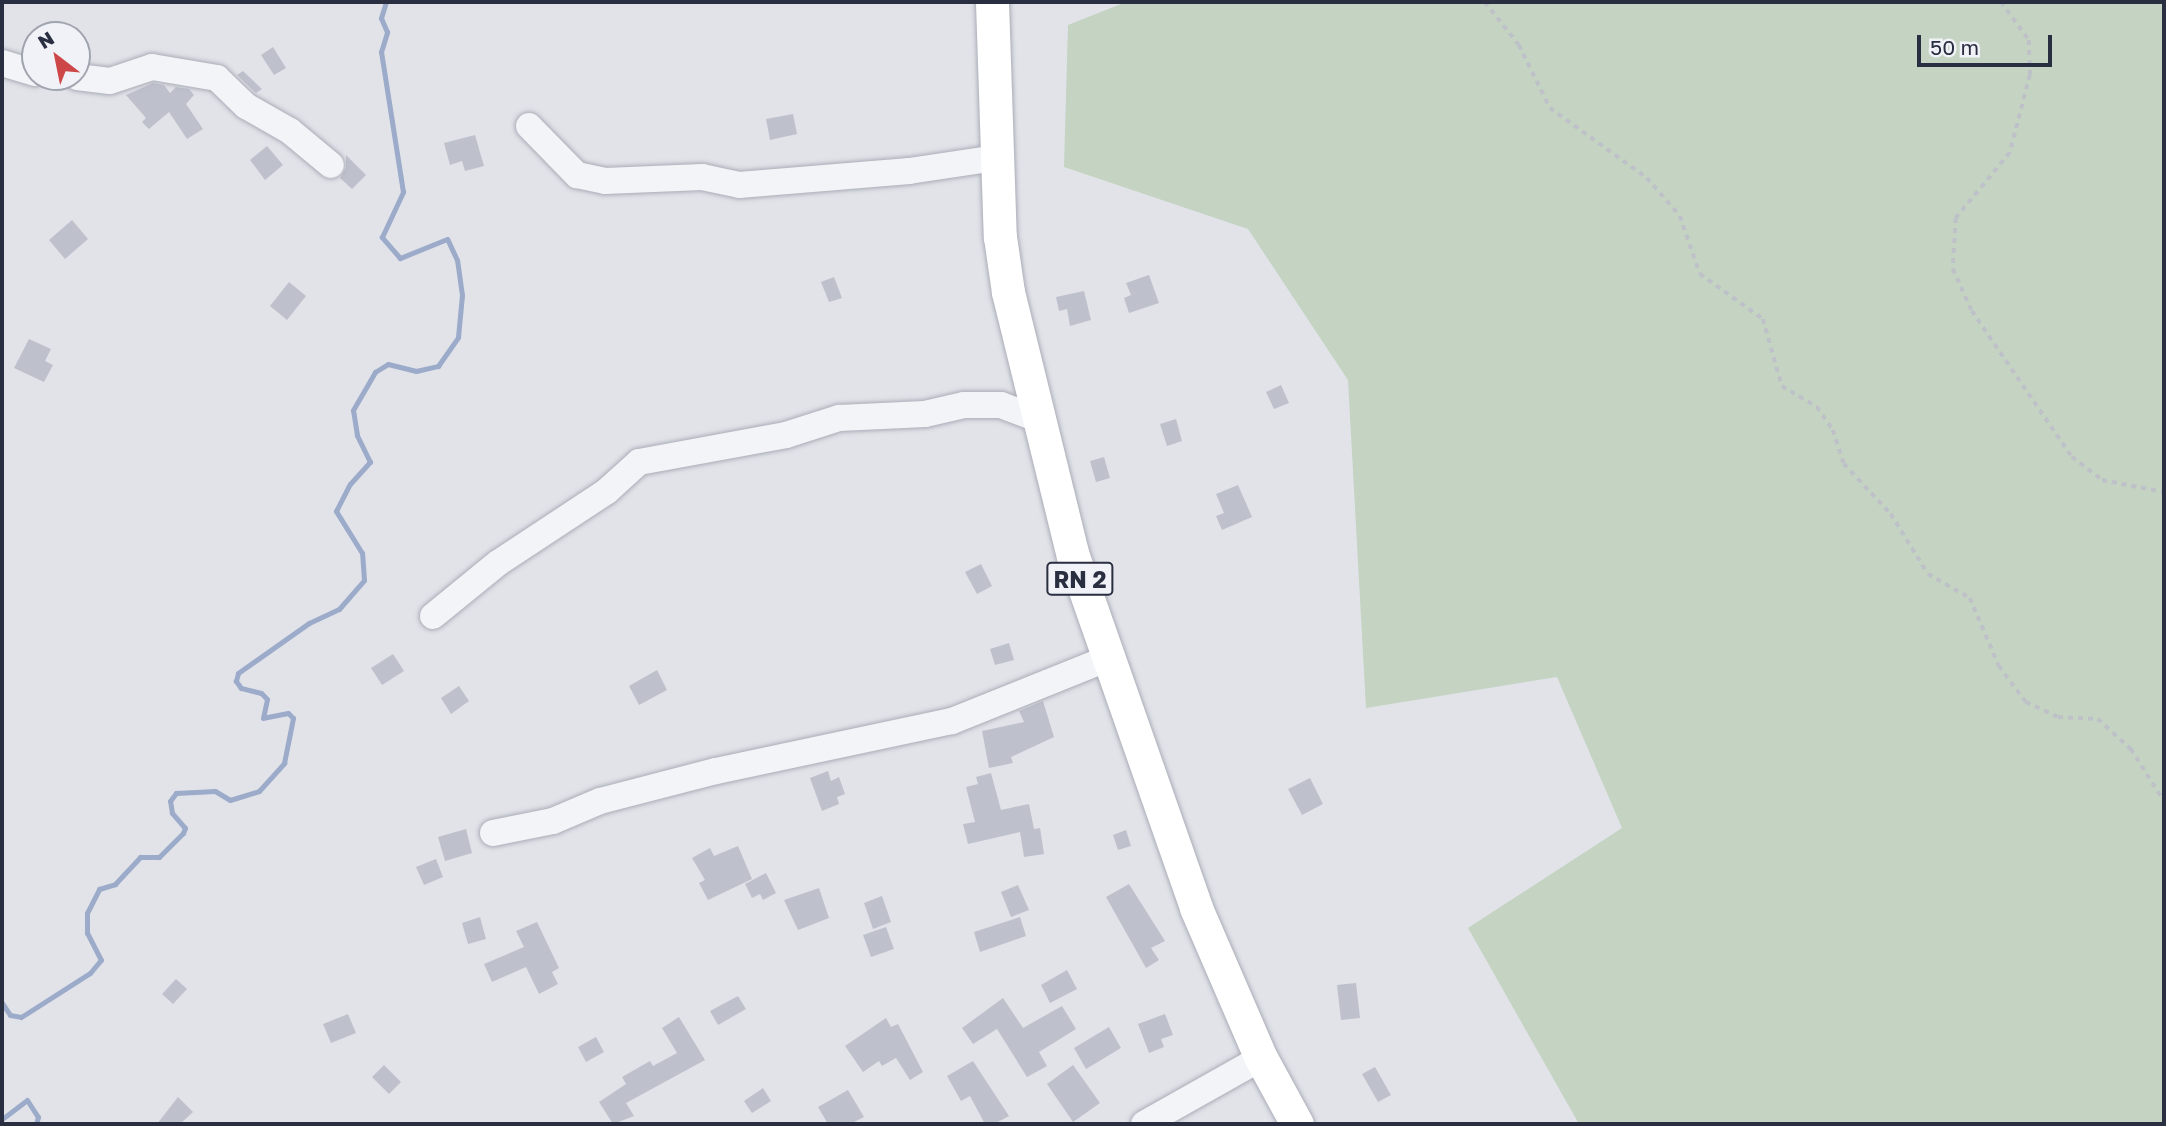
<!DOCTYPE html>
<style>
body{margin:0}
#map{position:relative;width:2166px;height:1126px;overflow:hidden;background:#e1e3e9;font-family:"Golos Text",sans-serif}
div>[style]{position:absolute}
.green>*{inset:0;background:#c4d3c2}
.stream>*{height:5px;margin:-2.5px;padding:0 2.5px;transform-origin:2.5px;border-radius:2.5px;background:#9cabc9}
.building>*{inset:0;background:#bec1cc}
.path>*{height:3.5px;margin-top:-1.75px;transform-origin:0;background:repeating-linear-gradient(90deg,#bec1c8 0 5px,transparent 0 10px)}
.roads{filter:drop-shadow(0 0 2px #aaadb7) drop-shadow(0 0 2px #aaadb7)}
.minor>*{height:26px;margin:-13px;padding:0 13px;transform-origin:13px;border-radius:13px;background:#f3f4f7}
.major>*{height:33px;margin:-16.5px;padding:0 16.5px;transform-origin:16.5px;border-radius:16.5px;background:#fff}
span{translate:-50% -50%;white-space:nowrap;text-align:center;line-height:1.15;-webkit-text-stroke:6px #f0f2f7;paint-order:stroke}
.shield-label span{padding:2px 5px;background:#f0f2f7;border:2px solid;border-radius:5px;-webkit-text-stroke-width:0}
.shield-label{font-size:23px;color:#292e41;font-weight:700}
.frame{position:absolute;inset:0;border:4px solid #292e41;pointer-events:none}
.north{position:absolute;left:21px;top:21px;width:70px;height:70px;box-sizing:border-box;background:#f0f2f7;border:2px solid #a0a4ae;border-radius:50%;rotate:328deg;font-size:19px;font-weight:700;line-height:28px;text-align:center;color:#292e41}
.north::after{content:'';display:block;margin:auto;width:24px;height:32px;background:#cd4748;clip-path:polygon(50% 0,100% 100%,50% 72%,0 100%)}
.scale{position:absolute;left:1917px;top:35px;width:135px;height:32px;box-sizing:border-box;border:4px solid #292e41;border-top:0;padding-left:9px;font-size:21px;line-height:24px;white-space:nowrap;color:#292e41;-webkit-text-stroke:5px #f0f2f7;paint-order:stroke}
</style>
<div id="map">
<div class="green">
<div style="clip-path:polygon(1126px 2px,2164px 2px,2164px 1124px,1579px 1124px,1468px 928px,1622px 828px,1557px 677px,1366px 708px,1348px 380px,1248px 229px,1064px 167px,1068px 25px)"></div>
</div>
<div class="stream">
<div style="left:2px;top:1003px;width:14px;rotate:56deg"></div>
<div style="left:10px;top:1015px;width:11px;rotate:10deg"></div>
<div style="left:21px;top:1017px;width:82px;rotate:-32.5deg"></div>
<div style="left:90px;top:973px;width:17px;rotate:-50deg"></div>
<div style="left:101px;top:960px;width:30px;rotate:-117deg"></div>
<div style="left:87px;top:933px;width:20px;rotate:-90deg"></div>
<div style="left:87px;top:913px;width:27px;rotate:-63deg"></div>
<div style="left:99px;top:889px;width:17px;rotate:-17deg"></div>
<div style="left:115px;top:884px;width:37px;rotate:-47deg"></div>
<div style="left:140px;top:857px;width:19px"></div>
<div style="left:159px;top:857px;width:34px;rotate:-45deg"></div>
<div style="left:183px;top:833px;width:5px;rotate:-68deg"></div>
<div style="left:185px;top:828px;width:20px;rotate:-131deg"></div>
<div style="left:172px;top:813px;width:12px;rotate:-99deg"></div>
<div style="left:170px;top:801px;width:10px;rotate:-53deg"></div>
<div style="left:176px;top:793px;width:39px;rotate:-3deg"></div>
<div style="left:215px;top:791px;width:17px;rotate:31deg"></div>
<div style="left:230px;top:800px;width:30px;rotate:-17deg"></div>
<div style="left:259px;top:791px;width:38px;rotate:-48deg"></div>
<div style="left:284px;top:763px;width:46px;rotate:-78.7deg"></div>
<div style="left:293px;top:718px;width:7px;rotate:-135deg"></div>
<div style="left:288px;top:713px;width:25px;rotate:169deg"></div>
<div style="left:263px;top:718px;width:19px;rotate:-78deg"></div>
<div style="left:267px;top:699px;width:8px;rotate:-135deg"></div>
<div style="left:261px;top:693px;width:21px;rotate:-166deg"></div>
<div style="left:241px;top:688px;width:9px;rotate:-126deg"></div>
<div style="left:236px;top:681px;width:8px;rotate:-76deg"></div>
<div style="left:238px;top:673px;width:87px;rotate:-35.2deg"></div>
<div style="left:309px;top:623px;width:33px;rotate:-25deg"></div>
<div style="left:339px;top:609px;width:38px;rotate:-49deg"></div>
<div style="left:364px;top:580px;width:27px;rotate:-94deg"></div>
<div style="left:362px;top:553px;width:49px;rotate:-121.8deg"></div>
<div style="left:336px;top:511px;width:30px;rotate:-63deg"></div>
<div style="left:350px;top:484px;width:30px;rotate:-48deg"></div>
<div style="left:370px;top:462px;width:30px;rotate:-116deg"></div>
<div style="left:357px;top:435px;width:25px;rotate:-99deg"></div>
<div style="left:353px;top:410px;width:44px;rotate:-59.9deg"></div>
<div style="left:375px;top:372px;width:15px;rotate:-32deg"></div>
<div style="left:388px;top:364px;width:29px;rotate:14deg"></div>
<div style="left:416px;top:371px;width:23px;rotate:-13deg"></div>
<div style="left:438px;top:366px;width:35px;rotate:-55deg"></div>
<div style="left:458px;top:337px;width:42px;rotate:-84.6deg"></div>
<div style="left:462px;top:295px;width:35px;rotate:-98deg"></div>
<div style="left:457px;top:260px;width:23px;rotate:-115deg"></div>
<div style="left:447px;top:239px;width:51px;rotate:158deg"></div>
<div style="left:400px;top:258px;width:28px;rotate:-131deg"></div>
<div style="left:382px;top:237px;width:50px;rotate:-65deg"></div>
<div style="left:403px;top:192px;width:142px;rotate:-98.9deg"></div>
<div style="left:381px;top:52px;width:21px;rotate:-73deg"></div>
<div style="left:387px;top:32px;width:15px;rotate:-113deg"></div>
<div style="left:381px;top:18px;width:17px;rotate:-73deg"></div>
<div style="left:2px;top:1119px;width:31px;rotate:-37deg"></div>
<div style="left:27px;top:1100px;width:20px;rotate:57deg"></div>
<div style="left:38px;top:1117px;width:7px;rotate:106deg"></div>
</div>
<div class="building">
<div style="clip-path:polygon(273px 47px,286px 68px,274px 75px,261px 55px)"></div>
<div style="clip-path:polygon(243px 71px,262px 89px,256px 93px,237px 75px)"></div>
<div style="clip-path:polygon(153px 83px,164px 85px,170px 93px,176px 87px,189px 89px,194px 95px,186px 104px,203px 129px,187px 139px,169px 112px,149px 129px,142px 122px,146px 118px,126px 95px)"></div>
<div style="clip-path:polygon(793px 114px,797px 134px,770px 140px,766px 119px)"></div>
<div style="clip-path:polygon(475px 135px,484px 166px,465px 171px,462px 161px,450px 165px,444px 143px)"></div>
<div style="clip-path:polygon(267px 146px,283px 165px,265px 180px,250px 160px)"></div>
<div style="clip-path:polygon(346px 155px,366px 175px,352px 189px,340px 178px,346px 168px)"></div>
<div style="clip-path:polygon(72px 220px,88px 239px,65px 259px,49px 240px)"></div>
<div style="clip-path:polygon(1149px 275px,1159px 303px,1129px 313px,1124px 298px,1131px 295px,1126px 283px)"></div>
<div style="clip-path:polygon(834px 277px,842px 298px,829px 302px,821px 282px)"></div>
<div style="clip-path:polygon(289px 282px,306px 296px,287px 320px,270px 306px)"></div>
<div style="clip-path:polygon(1084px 291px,1091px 320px,1070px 326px,1067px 309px,1059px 311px,1056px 297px)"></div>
<div style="clip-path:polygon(29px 339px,51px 349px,45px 361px,53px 365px,44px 382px,14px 368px)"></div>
<div style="clip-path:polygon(1281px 385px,1289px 403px,1274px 409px,1266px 392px)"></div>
<div style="clip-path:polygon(1176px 419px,1182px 441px,1167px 446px,1160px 424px)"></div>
<div style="clip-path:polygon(1104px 457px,1110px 478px,1096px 482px,1090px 461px)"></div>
<div style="clip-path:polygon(1238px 485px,1252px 517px,1222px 530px,1216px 516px,1224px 513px,1216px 494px)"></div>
<div style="clip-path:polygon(981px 564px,992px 586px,977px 594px,965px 572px)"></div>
<div style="clip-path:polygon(1009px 643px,1014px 660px,995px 665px,990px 649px)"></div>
<div style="clip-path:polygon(393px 654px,404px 671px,382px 685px,371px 668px)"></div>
<div style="clip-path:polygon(657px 670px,667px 690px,639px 705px,629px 686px)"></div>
<div style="clip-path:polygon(459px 686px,469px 701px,451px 714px,441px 698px)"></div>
<div style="clip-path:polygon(1043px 701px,1054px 737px,1011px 757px,1013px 763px,989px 768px,982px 731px,1024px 722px,1019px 711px)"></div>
<div style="clip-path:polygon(828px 771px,831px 781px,839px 777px,845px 794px,837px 797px,839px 804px,822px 811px,810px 778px)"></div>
<div style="clip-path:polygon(991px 773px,1001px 810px,1029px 804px,1034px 829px,1040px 828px,1044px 854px,1024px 857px,1020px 832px,968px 844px,963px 824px,975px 822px,966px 787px,978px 784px,976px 777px)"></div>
<div style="clip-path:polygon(1310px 778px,1323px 804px,1302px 815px,1288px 789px)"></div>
<div style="clip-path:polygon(466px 829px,472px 853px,445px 861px,438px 837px)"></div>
<div style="clip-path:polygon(1126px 830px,1131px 846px,1118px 850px,1113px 835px)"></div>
<div style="clip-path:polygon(738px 846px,752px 879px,708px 900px,699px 883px,705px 880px,692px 858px,710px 848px,714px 856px)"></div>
<div style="clip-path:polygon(436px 859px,443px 877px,424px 885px,416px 867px)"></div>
<div style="clip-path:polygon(766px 873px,776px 893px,763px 900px,760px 894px,752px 898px,745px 884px)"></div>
<div style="clip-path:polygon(1129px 884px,1165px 941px,1151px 948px,1159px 960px,1146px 968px,1106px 897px)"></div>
<div style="clip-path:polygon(1018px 885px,1029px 910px,1011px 917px,1001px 892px)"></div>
<div style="clip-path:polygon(819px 888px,829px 918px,798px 930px,784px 900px)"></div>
<div style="clip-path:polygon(882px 896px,891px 922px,873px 929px,864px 903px)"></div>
<div style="clip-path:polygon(480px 917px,486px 939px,468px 944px,462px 923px)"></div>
<div style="clip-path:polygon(1020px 917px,1026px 936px,980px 952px,974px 932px)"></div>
<div style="clip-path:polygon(537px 922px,559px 968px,552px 972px,558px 984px,539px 994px,526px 967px,492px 982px,484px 964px,524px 947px,516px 931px)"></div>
<div style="clip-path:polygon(886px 927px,894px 949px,871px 957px,863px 935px)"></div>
<div style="clip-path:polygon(1067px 970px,1077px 989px,1050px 1003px,1041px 985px)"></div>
<div style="clip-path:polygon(176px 979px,187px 989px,173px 1004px,162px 994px)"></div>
<div style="clip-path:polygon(1356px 983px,1360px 1018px,1341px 1020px,1337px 985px)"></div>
<div style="clip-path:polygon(738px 996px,746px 1009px,718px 1025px,710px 1011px)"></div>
<div style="clip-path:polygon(1003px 998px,1023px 1028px,1062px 1006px,1076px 1029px,1039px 1052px,1047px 1066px,1027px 1077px,997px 1029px,973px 1044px,962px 1028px)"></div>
<div style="clip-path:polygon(348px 1014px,356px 1033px,331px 1043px,323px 1024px)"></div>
<div style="clip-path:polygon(1165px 1014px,1173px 1035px,1161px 1039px,1164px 1047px,1149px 1053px,1138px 1024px)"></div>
<div style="clip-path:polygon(679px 1017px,705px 1060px,626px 1103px,634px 1116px,613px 1124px,599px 1102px,626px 1084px,622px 1077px,650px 1061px,653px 1066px,677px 1053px,662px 1028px)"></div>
<div style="clip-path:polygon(886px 1018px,891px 1027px,898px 1024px,923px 1072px,910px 1080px,896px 1058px,882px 1066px,879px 1061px,863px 1072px,845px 1046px)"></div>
<div style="clip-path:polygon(1109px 1027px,1121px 1048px,1086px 1069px,1074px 1048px)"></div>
<div style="clip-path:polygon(596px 1037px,604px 1052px,586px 1062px,578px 1047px)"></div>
<div style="clip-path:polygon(973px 1061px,1009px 1116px,994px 1124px,985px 1124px,970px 1096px,961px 1101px,947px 1076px)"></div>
<div style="clip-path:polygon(384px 1065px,401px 1082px,389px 1094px,372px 1077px)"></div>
<div style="clip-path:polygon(1073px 1065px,1100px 1103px,1073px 1122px,1047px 1084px)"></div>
<div style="clip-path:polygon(1375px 1067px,1391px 1095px,1378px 1102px,1362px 1074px)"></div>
<div style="clip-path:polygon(763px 1088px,771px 1101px,752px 1113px,744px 1101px)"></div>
<div style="clip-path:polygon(848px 1090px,864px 1117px,850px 1124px,828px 1124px,818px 1107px)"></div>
<div style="clip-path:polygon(178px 1097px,193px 1112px,180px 1124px,157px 1124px)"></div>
</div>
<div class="path">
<div style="left:1485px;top:2px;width:55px;rotate:51.7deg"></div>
<div style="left:1519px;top:45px;width:70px;rotate:63.8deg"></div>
<div style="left:1550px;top:108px;width:120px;rotate:35.8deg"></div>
<div style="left:1647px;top:178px;width:50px;rotate:49deg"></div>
<div style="left:1680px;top:216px;width:61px;rotate:71deg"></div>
<div style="left:1700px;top:274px;width:77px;rotate:35.5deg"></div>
<div style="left:1763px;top:319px;width:70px;rotate:74.2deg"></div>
<div style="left:1782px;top:386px;width:41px;rotate:31deg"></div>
<div style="left:1817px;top:407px;width:28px;rotate:55deg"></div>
<div style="left:1833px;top:430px;width:36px;rotate:72deg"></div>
<div style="left:1844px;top:464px;width:69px;rotate:46.8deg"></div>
<div style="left:1891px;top:514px;width:70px;rotate:58.3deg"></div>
<div style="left:1928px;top:574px;width:48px;rotate:29.7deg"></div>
<div style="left:1970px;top:598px;width:74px;rotate:66.9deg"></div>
<div style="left:1999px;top:666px;width:45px;rotate:53.1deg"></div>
<div style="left:2026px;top:702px;width:35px;rotate:25deg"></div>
<div style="left:2058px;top:717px;width:40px;rotate:2.9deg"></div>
<div style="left:2098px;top:719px;width:45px;rotate:42.3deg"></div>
<div style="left:2131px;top:749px;width:62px;rotate:57.6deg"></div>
<div style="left:2001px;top:2px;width:47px;rotate:53.6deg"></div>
<div style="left:2029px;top:40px;width:35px;rotate:88deg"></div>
<div style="left:2030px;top:75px;width:81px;rotate:104.4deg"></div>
<div style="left:2010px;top:153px;width:85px;rotate:129.7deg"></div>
<div style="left:1956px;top:218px;width:51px;rotate:93.4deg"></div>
<div style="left:1953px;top:269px;width:46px;rotate:65.7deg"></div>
<div style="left:1972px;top:311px;width:177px;rotate:55.6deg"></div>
<div style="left:2072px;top:457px;width:38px;rotate:37deg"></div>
<div style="left:2102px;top:480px;width:63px;rotate:11deg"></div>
</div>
<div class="roads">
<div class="minor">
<div style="left:2px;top:63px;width:34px;rotate:17deg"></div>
<div style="left:77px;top:77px;width:33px;rotate:7deg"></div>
<div style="left:110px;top:81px;width:44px;rotate:-18.4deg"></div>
<div style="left:152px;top:67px;width:66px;rotate:9.6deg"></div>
<div style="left:217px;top:78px;width:40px;rotate:44deg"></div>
<div style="left:246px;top:106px;width:51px;rotate:29.6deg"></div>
<div style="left:290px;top:131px;width:53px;rotate:39.7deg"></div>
<div style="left:529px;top:126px;width:69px;rotate:45.6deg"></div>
<div style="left:577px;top:175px;width:29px;rotate:12deg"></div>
<div style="left:605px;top:181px;width:97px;rotate:-2.4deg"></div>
<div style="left:702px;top:177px;width:38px;rotate:12deg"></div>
<div style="left:739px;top:185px;width:171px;rotate:-4.7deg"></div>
<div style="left:909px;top:171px;width:88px;rotate:-8.5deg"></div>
<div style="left:433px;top:616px;width:84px;rotate:-39.2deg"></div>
<div style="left:498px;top:563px;width:131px;rotate:-33.4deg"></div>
<div style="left:607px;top:491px;width:43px;rotate:-42.2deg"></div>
<div style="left:639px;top:462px;width:149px;rotate:-10.4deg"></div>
<div style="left:786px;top:435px;width:56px;rotate:-17.8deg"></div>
<div style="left:839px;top:418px;width:86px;rotate:-2.7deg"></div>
<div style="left:925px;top:414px;width:40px;rotate:-13deg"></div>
<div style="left:964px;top:405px;width:37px"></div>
<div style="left:1001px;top:405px;width:39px;rotate:21deg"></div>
<div style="left:493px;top:833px;width:61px;rotate:-11.3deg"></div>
<div style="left:553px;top:821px;width:51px;rotate:-23.1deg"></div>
<div style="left:600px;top:801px;width:120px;rotate:-14.5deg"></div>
<div style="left:716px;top:771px;width:241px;rotate:-12deg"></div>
<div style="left:952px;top:721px;width:166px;rotate:-21.9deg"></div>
<div style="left:1144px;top:1124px;width:134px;rotate:-29.4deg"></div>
</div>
<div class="major">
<div style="left:992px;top:2px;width:235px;rotate:88.1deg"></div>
<div style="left:1000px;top:237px;width:56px;rotate:81.7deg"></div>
<div style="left:1008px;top:292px;width:272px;rotate:76.2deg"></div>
<div style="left:1073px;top:556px;width:373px;rotate:70.7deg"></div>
<div style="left:1196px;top:908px;width:163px;rotate:66.6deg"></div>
<div style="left:1261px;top:1058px;width:75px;rotate:61.4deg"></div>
</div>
</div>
<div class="shield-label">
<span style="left:1080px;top:579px">RN 2</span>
</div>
<div class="frame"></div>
<div class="north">N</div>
<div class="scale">50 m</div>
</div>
